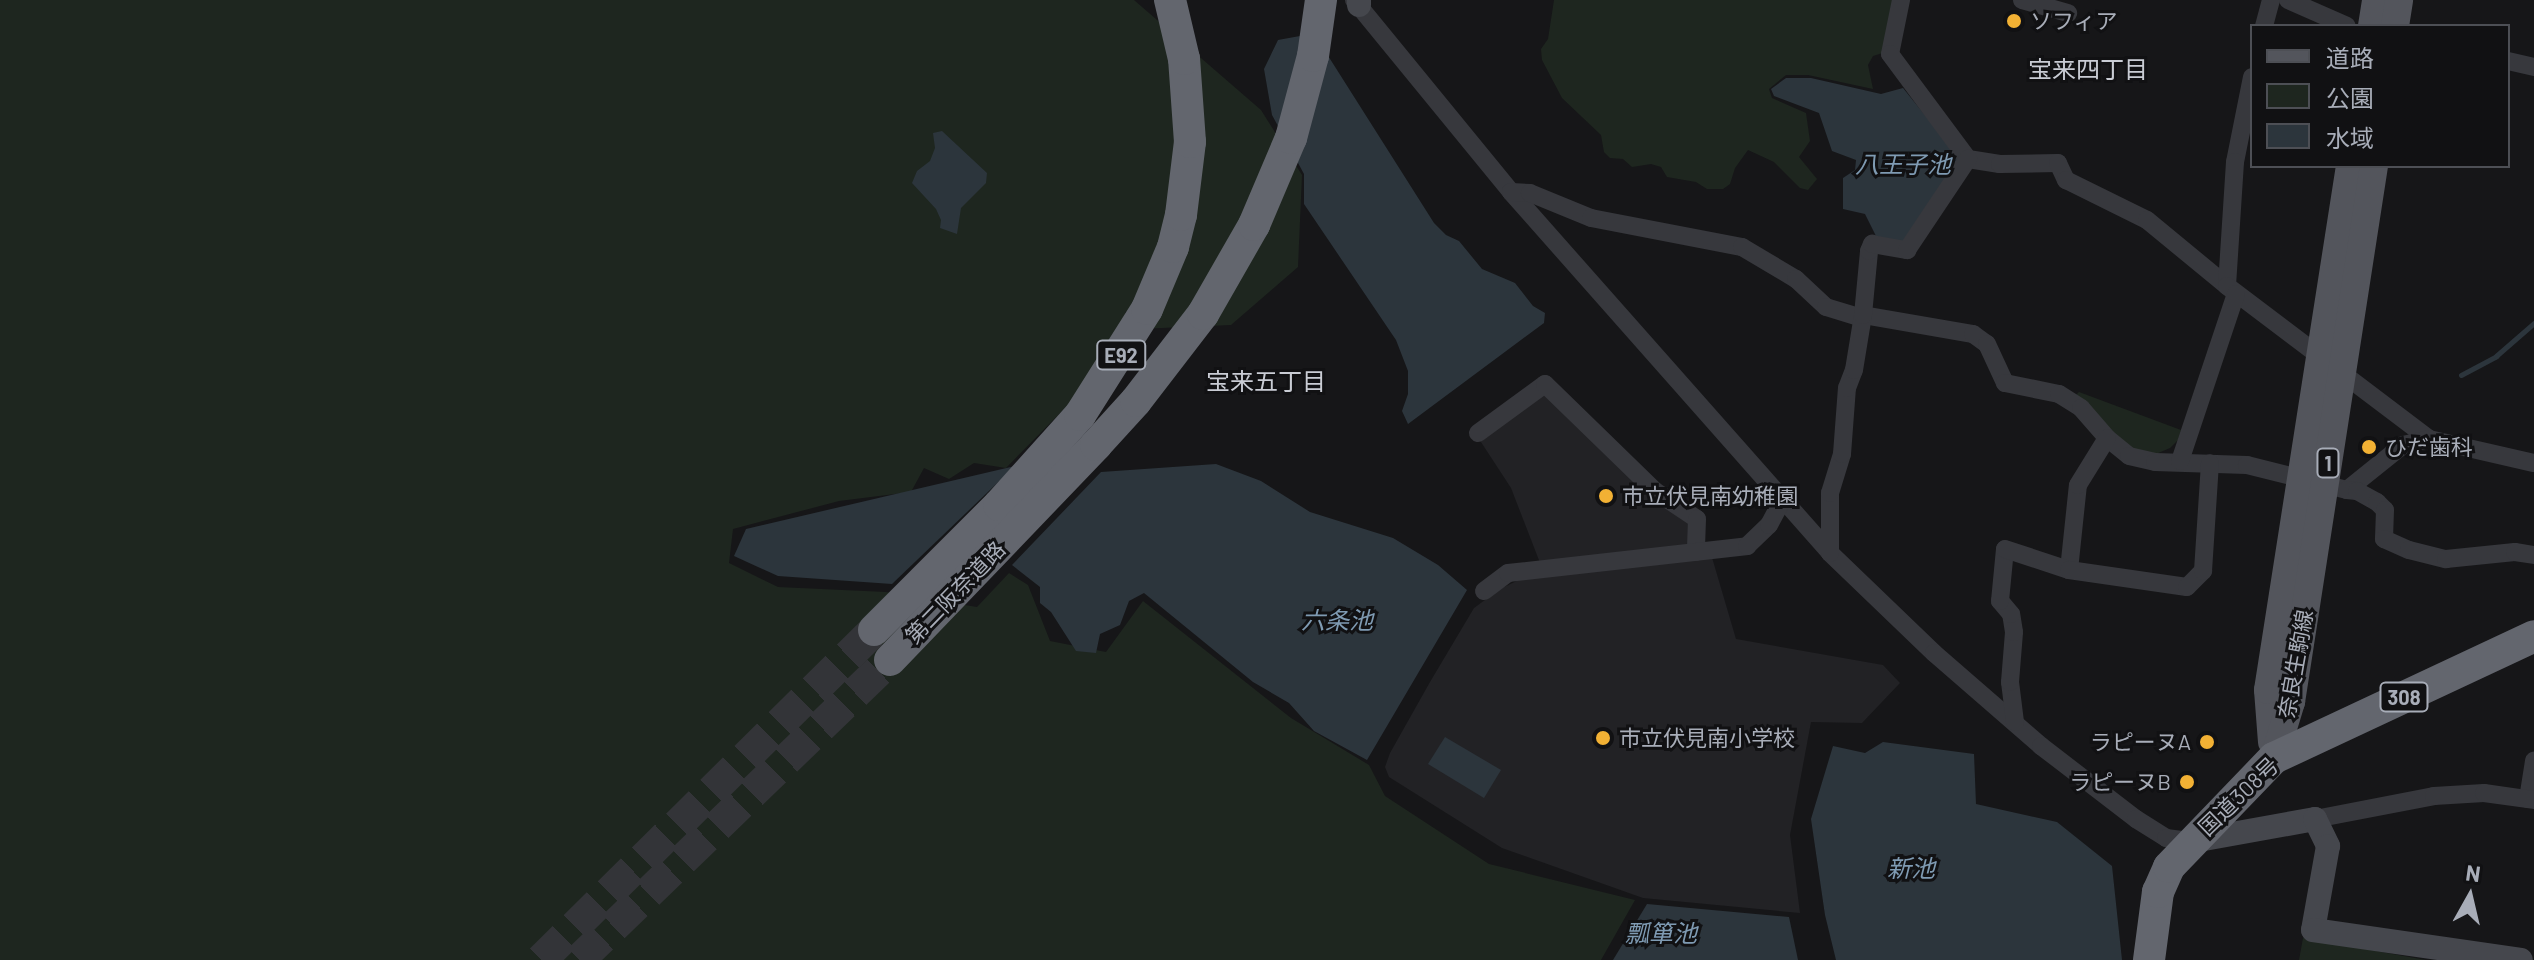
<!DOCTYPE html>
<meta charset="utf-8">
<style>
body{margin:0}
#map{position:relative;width:2534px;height:960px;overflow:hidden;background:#161618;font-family:Barlow,"Noto Sans JP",sans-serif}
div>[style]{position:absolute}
.built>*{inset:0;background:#222225}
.green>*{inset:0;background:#1e261f}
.water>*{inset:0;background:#2c353c}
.stream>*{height:5px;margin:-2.5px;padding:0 2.5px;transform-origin:2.5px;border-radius:2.5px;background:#2c353c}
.highway-tunnel>*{height:32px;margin-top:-16px;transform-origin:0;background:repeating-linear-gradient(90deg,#333438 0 32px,transparent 0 48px)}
.street>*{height:18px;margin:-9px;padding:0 9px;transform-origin:9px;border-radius:9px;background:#37383d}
.secondary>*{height:24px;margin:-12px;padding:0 12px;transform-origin:12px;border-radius:12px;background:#45474d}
.primary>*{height:28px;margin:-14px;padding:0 14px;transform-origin:14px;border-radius:14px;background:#53555c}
.highway>*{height:32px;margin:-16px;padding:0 16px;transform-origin:16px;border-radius:16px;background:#63666e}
.dots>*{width:22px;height:22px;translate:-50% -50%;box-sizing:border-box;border:4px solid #111113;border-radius:50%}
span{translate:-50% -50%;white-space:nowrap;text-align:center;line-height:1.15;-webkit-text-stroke:6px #111113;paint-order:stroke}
.shield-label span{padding:2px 6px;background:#111113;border:2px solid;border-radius:6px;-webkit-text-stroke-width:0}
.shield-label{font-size:20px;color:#a8adb8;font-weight:700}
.poi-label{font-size:22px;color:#a8adb8}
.left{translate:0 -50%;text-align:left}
.right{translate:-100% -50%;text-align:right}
.street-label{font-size:22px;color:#a8adb8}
.neighbourhood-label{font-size:24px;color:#c9ccd4}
.water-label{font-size:24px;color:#7f9bb3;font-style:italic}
.legend{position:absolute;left:2250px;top:24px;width:260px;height:144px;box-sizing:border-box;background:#111113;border:2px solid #4d4f55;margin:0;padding:10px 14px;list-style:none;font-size:24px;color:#a8adb8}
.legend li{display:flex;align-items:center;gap:16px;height:40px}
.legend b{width:40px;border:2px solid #4d4f55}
.north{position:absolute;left:2430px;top:856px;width:80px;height:80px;-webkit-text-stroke:6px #111113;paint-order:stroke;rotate:8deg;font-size:22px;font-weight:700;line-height:32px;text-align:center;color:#a8adb8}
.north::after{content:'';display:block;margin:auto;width:28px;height:36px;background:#a8adb8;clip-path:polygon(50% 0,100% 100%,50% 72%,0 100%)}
</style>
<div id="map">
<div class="built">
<div style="clip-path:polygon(1545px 389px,1692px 520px,1689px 551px,1542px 568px,1511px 488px,1479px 439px)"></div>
<div style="clip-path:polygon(1711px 554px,1736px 639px,1883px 665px,1900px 683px,1862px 723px,1811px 722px,1790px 835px,1800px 913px,1643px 898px,1502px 848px,1389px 777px,1385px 767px,1390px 753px,1430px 682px,1474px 608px,1500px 589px,1523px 578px)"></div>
</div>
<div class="green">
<div style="clip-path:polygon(0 0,1134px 0,1261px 110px,1302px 175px,1298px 267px,1231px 325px,1138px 329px,1126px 311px,1116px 343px,1069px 404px,1006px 468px,974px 463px,949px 479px,924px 468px,911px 492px,839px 501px,733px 529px,729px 563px,778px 587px,886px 592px,977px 607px,1009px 573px,1028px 585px,1050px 641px,1106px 652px,1143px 601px,1291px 718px,1369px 765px,1385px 796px,1489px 864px,1635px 900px,1601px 960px,0 960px)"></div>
<div style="clip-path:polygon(1554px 0,1896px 0,1886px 52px,1873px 56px,1868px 65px,1873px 89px,1808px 75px,1786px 75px,1769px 89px,1772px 98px,1806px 113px,1810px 141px,1799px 157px,1817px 179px,1808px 190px,1800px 188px,1774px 162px,1748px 150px,1735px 168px,1730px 184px,1723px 189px,1707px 189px,1696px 182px,1667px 177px,1661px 167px,1651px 164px,1632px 167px,1623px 159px,1610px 158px,1604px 152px,1601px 135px,1562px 98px,1542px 60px,1541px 49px,1548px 39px)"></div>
<div style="clip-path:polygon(2079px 392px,2181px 430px,2178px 440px,2170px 448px,2156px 454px,2129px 449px,2075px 396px)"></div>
<div style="clip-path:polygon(2303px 938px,2426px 960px,2299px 960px)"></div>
</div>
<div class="water">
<div style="clip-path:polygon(1300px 36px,1325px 51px,1434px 223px,1446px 235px,1459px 241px,1482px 269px,1515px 283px,1533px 306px,1545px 313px,1544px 323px,1408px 424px,1402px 411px,1408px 394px,1408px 371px,1396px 340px,1304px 204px,1304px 174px,1272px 115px,1264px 69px,1278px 40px)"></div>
<div style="clip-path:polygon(1786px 78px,1811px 78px,1881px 94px,1903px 88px,1961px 160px,1905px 245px,1876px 236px,1865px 214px,1843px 209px,1843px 178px,1855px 170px,1856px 160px,1832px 151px,1819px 113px,1774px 96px,1771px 89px)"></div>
<div style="clip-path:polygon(942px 131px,987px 173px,986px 183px,961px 208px,957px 234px,940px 228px,941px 220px,936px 209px,912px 183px,917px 171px,930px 161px,935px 148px,933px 133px)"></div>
<div style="clip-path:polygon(1216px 464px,1261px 481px,1310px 512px,1393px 538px,1438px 565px,1467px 590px,1367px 760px,1314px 731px,1289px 703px,1253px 682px,1144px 593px,1129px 601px,1120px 625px,1100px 634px,1096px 653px,1076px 651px,1051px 612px,1040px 603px,1040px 587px,1012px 565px,1101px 472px)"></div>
<div style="clip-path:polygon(1015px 466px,892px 584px,778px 576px,734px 556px,746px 529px)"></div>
<div style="clip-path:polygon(1445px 737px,1501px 770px,1484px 798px,1428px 764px)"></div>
<div style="clip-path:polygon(1883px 742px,1974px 754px,1976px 804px,2057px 822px,2112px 866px,2122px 960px,1836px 960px,1825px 915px,1811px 819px,1833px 746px,1865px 753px)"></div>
<div style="clip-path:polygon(1647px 904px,1789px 917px,1798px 960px,1613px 960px)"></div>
</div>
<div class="stream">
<div style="left:2461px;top:375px;width:40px;rotate:-28deg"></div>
<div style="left:2496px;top:356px;width:50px;rotate:-41deg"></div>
</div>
<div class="highway-tunnel">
<div style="left:541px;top:960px;width:469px;rotate:-44.7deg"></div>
<div style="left:579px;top:960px;width:432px;rotate:-44deg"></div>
</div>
<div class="street">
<div style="left:1354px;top:0;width:248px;rotate:50.7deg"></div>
<div style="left:1511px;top:192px;width:482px;rotate:48.5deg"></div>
<div style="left:1830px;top:553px;width:144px;rotate:43.9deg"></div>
<div style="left:1934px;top:653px;width:142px;rotate:41deg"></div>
<div style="left:2041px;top:746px;width:120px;rotate:37.5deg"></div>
<div style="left:2136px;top:819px;width:36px;rotate:32deg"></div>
<div style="left:2166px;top:838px;width:26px;rotate:7deg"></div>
<div style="left:1901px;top:0;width:55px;rotate:101.5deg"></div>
<div style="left:1890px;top:54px;width:131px;rotate:53.4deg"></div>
<div style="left:1968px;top:159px;width:32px;rotate:9deg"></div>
<div style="left:2000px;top:164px;width:58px;rotate:-1deg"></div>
<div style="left:2058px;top:163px;width:19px;rotate:65deg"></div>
<div style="left:2066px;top:180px;width:90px;rotate:26.3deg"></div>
<div style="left:2147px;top:220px;width:104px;rotate:39.5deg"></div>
<div style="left:2022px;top:0;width:48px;rotate:15.8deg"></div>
<div style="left:2288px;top:0;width:64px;rotate:23.8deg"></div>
<div style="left:2264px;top:26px;width:27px;rotate:-75deg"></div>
<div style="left:2508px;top:61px;width:27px;rotate:13deg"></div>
<div style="left:2252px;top:77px;width:87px;rotate:101.3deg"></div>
<div style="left:2235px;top:162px;width:124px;rotate:93.7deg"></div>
<div style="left:2227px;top:286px;width:253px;rotate:37.1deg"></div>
<div style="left:2429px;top:439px;width:108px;rotate:12.9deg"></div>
<div style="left:1511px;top:192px;width:19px;rotate:3deg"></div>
<div style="left:1530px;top:193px;width:66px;rotate:22.3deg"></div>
<div style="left:1591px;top:218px;width:154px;rotate:10.9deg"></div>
<div style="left:1742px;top:247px;width:63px;rotate:30.7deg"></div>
<div style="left:1796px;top:279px;width:41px;rotate:43deg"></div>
<div style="left:1826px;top:307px;width:39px;rotate:17deg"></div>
<div style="left:1863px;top:315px;width:112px;rotate:9.8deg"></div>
<div style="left:1973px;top:334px;width:17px;rotate:36deg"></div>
<div style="left:1987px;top:344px;width:43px;rotate:65.2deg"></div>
<div style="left:2005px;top:383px;width:55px;rotate:11.5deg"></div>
<div style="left:2059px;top:394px;width:26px;rotate:32deg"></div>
<div style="left:2081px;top:408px;width:40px;rotate:49deg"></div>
<div style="left:2107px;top:438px;width:28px;rotate:39deg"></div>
<div style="left:2129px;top:456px;width:27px;rotate:13deg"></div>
<div style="left:2155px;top:462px;width:92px;rotate:1.9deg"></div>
<div style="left:2247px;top:465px;width:103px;rotate:14deg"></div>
<div style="left:2347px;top:490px;width:72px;rotate:-38.8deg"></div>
<div style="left:2403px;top:445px;width:27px;rotate:-13deg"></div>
<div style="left:1478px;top:433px;width:83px;rotate:-36.2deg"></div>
<div style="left:1545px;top:384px;width:153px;rotate:44.2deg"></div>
<div style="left:1655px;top:491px;width:50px;rotate:33.7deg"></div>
<div style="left:1697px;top:519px;width:33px;rotate:92deg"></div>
<div style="left:2180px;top:461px;width:176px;rotate:-71.5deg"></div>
<div style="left:2347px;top:490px;width:10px;rotate:6deg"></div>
<div style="left:2357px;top:491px;width:23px;rotate:29deg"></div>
<div style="left:2377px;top:502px;width:11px;rotate:45deg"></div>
<div style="left:2385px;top:510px;width:29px;rotate:92deg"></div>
<div style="left:2384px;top:539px;width:27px;rotate:24deg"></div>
<div style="left:2409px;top:550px;width:38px;rotate:14deg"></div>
<div style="left:2446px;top:559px;width:69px;rotate:-5.8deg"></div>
<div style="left:2515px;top:552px;width:19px;rotate:9deg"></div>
<div style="left:1830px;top:553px;width:60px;rotate:-90deg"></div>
<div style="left:1830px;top:493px;width:41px;rotate:-72.9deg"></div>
<div style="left:1842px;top:454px;width:66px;rotate:-85.7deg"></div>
<div style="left:1847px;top:388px;width:19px;rotate:-69deg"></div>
<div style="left:1854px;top:370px;width:56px;rotate:-80.7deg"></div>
<div style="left:1863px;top:315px;width:64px;rotate:-84.6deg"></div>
<div style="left:1869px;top:251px;width:8px;rotate:-67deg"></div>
<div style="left:1872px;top:244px;width:36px;rotate:10deg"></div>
<div style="left:1907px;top:250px;width:110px;rotate:-56.2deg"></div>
<div style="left:2069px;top:570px;width:85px;rotate:-84deg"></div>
<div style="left:2078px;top:485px;width:55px;rotate:-58.3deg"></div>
<div style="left:1484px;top:591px;width:30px;rotate:-37deg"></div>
<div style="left:1508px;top:573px;width:241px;rotate:-6.4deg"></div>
<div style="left:1747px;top:546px;width:30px;rotate:-44deg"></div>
<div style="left:1769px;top:525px;width:27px;rotate:-62deg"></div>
<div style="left:2015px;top:722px;width:40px;rotate:-97.1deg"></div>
<div style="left:2010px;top:682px;width:50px;rotate:-85.4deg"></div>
<div style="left:2014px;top:632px;width:18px;rotate:-99deg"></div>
<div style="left:2011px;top:614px;width:17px;rotate:-130deg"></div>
<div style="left:2000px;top:601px;width:52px;rotate:-84.5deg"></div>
<div style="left:2005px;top:549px;width:67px;rotate:18.2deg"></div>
<div style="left:2069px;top:570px;width:119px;rotate:8.2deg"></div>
<div style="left:2187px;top:587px;width:23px;rotate:-45deg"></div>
<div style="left:2203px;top:571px;width:108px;rotate:-86.3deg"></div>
<div style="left:2528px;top:799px;width:39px;rotate:-81deg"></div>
<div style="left:2315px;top:819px;width:121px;rotate:-10.9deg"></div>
<div style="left:2434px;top:796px;width:50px;rotate:-3.4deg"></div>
<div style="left:2484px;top:793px;width:50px;rotate:8deg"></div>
</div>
<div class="secondary">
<div style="left:1359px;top:5px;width:5px;rotate:-90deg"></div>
<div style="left:2193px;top:841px;width:124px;rotate:-10.2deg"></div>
<div style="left:2315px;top:819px;width:30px;rotate:64deg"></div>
<div style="left:2328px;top:846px;width:85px;rotate:100.1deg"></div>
<div style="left:2313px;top:930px;width:210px;rotate:8.2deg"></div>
</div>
<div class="primary">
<div style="left:2372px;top:26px;width:26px;rotate:-81deg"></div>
<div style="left:2395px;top:26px;width:26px;rotate:-81deg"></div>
<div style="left:2272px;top:742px;width:52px;rotate:-94.4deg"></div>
<div style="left:2268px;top:690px;width:530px;rotate:-81.11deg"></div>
<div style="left:2274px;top:758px;width:59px;rotate:-73.1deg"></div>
<div style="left:2291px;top:702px;width:542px;rotate:-81.2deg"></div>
</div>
<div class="highway">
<div style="left:874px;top:630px;width:177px;rotate:-45deg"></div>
<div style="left:999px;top:505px;width:121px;rotate:-48deg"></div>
<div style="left:1080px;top:415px;width:125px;rotate:-57.7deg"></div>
<div style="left:1147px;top:309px;width:67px;rotate:-67.2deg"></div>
<div style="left:1173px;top:247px;width:33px;rotate:-76deg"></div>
<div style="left:1181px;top:215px;width:74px;rotate:-83deg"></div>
<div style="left:1190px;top:142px;width:83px;rotate:-94.1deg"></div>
<div style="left:1184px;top:59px;width:61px;rotate:-103.3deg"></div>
<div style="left:890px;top:660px;width:298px;rotate:-46.2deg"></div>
<div style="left:1096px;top:445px;width:59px;rotate:-47.7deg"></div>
<div style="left:1136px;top:401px;width:110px;rotate:-52.4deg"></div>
<div style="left:1203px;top:314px;width:103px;rotate:-60.2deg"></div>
<div style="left:1254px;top:225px;width:95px;rotate:-67deg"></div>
<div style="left:1291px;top:138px;width:85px;rotate:-75deg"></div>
<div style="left:1313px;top:56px;width:57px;rotate:-81.9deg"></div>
<div style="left:2149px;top:960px;width:69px;rotate:-82.5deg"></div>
<div style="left:2158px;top:892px;width:27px;rotate:-66deg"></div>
<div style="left:2169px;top:867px;width:151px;rotate:-46.1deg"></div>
<div style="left:2274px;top:758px;width:287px;rotate:-25.1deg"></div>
</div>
<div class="dots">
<div style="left:2014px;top:21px;background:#f2b134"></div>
<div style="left:2369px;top:447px;background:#f2b134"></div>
<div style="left:1606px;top:496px;background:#f2b134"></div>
<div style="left:1603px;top:738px;background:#f2b134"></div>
<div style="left:2207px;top:742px;background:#f2b134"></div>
<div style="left:2187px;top:782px;background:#f2b134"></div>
</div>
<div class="shield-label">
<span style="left:1121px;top:355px">E92</span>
<span style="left:2328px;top:463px">1</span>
<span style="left:2404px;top:697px">308</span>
</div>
<div class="poi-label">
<span class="left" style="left:2030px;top:21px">ソフィア</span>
<span class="left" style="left:2385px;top:447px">ひだ歯科</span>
<span class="left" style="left:1622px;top:496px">市立伏見南幼稚園</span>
<span class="left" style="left:1619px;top:738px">市立伏見南小学校</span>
<span class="right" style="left:2191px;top:742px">ラピーヌA</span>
<span class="right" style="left:2171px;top:782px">ラピーヌB</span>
</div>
<div class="street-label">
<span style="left:955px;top:592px;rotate:-46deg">第二阪奈道路</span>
<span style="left:2295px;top:664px;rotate:-80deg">奈良生駒線</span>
<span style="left:2238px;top:796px;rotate:-44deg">国道308号</span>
</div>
<div class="neighbourhood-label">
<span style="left:2088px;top:69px">宝来四丁目</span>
<span style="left:1266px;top:381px">宝来五丁目</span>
</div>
<div class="water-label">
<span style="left:1903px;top:164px">八王子池</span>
<span style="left:1337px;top:620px">六条池</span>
<span style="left:1911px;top:868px">新池</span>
<span style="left:1661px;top:933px">瓢箪池</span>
</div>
<ul class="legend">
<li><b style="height:10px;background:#53555c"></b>道路</li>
<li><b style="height:22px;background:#1e261f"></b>公園</li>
<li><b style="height:22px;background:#2c353c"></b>水域</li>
</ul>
<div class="north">N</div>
</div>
